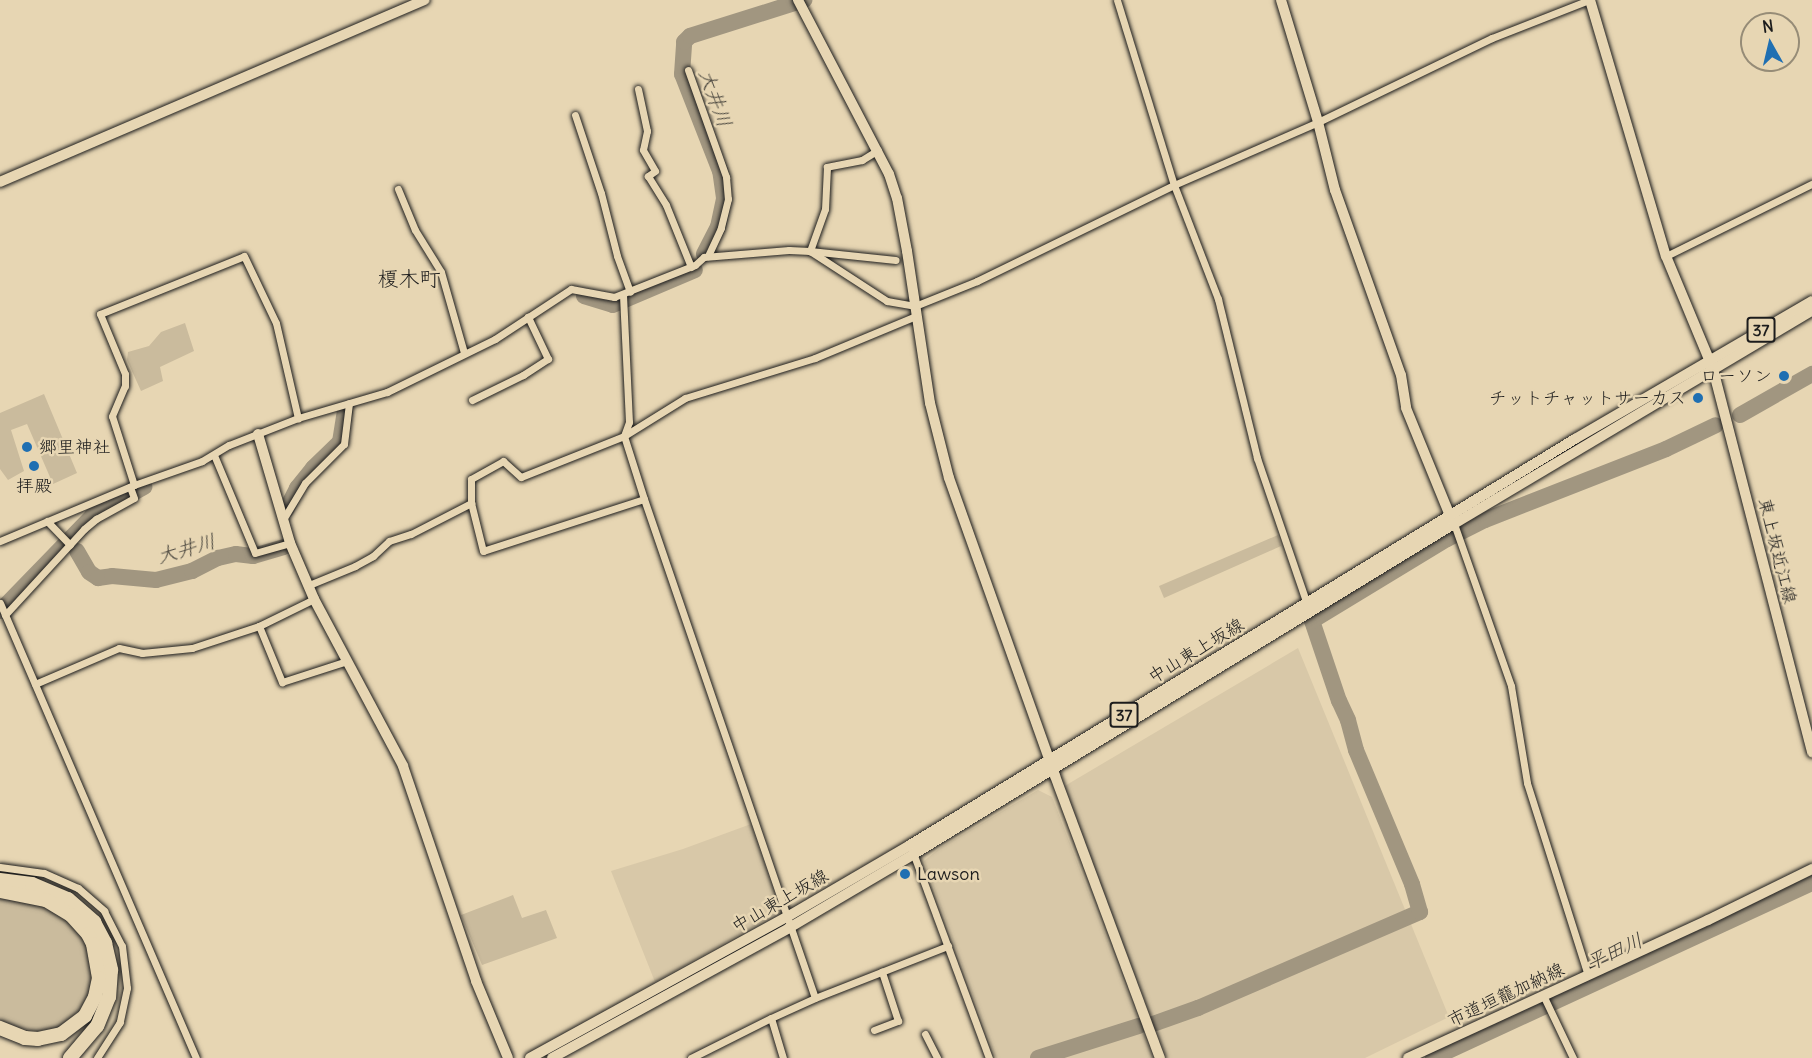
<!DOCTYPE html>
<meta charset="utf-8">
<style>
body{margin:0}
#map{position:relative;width:1812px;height:1058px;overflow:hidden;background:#e7d6b3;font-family:Delius,"Klee One",sans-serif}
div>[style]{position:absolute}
.built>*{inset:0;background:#d8c8a8}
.green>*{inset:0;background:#cabb9d}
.river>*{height:16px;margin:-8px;padding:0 8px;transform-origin:8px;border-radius:8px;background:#a19680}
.roads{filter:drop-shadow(0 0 2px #1c1c1c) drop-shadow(0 0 2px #1c1c1c)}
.street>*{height:7px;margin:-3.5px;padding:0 3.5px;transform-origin:3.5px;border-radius:3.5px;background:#e7d6b3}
.secondary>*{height:10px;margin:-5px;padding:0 5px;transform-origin:5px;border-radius:5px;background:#e7d6b3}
.primary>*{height:10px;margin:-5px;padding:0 5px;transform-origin:5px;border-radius:5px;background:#e7d6b3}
.highway>*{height:14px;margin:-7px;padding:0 7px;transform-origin:7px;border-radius:7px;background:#e7d6b3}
.dots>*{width:16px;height:16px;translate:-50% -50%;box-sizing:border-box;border:3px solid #e7d6b3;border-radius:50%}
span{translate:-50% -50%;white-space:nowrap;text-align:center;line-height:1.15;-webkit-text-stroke:5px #e7d6b3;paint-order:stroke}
.shield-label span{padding:2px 4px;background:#e7d6b3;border:2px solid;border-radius:4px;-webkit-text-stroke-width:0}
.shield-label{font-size:16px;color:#1c1c1c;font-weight:700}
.poi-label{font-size:18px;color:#1c1c1c}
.right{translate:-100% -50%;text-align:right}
.left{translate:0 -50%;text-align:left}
.street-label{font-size:18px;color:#1c1c1c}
.water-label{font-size:20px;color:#44413a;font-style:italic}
.quarter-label{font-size:21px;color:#1c1c1c}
.north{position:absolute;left:1740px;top:12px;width:60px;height:60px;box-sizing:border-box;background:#e7d6b3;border:2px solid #968c77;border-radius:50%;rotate:352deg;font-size:16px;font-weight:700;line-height:24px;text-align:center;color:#1c1c1c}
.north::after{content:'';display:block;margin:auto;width:21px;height:27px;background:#1f6fb2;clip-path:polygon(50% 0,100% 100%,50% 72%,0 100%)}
</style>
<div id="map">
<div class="built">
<div style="clip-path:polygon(1298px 648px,1449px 1017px,1365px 1058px,1167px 1058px,1063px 787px)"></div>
<div style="clip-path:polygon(1038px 790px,1052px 797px,1153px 1058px,996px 1058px,924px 861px,940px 848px)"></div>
<div style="clip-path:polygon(751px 824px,781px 911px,655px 982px,611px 871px,683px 849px)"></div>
</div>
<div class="green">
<div style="clip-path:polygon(185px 323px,194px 351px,160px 367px,163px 381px,141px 391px,127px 360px,128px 352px,149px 346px,161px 332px)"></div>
<div style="clip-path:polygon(44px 394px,77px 473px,53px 484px,27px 424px,11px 430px,24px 471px,8px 480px,0 469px,0 413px)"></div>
<div style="clip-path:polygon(1278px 535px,1281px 546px,1164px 598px,1159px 586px)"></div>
<div style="clip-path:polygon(513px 895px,522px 918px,546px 910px,557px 938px,482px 965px,461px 915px)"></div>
<div style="clip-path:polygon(0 898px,31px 902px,59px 914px,83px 938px,91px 957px,93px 984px,87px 1003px,60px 1028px,37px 1031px,19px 1028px,0 1020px)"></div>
</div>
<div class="river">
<div style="left:704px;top:254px;width:30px;rotate:-63deg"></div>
<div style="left:718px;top:227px;width:30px;rotate:-78deg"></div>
<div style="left:724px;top:198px;width:27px;rotate:-98deg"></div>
<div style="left:720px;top:171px;width:104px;rotate:-111.4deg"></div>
<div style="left:682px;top:74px;width:32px;rotate:-86deg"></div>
<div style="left:684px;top:42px;width:8px;rotate:-45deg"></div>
<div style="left:690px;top:36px;width:120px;rotate:-17.5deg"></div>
<div style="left:584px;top:296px;width:30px;rotate:17deg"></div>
<div style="left:613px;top:305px;width:89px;rotate:-23.1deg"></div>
<div style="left:1740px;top:415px;width:83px;rotate:-29.7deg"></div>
<div style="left:286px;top:510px;width:25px;rotate:-63deg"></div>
<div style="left:297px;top:488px;width:26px;rotate:-51deg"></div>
<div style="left:313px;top:468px;width:37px;rotate:-44deg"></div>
<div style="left:340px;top:442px;width:33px;rotate:-81deg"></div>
<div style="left:77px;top:551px;width:24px;rotate:60deg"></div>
<div style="left:89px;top:572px;width:11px;rotate:34deg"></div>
<div style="left:98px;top:578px;width:14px;rotate:-8deg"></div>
<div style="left:112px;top:576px;width:44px;rotate:5.2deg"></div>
<div style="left:156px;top:580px;width:37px;rotate:-14deg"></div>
<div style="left:192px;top:571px;width:29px;rotate:-27deg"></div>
<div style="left:218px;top:558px;width:18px;rotate:-13deg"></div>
<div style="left:236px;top:554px;width:17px;rotate:7deg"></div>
<div style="left:253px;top:556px;width:32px;rotate:-16deg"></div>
<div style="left:0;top:611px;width:132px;rotate:-45.9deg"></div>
<div style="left:92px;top:516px;width:60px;rotate:-29.1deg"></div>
<div style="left:1153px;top:1024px;width:48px;rotate:-19.6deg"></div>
<div style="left:1198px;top:1008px;width:242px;rotate:-23.4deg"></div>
<div style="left:1420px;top:912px;width:29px;rotate:-106deg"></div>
<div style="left:1412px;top:884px;width:145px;rotate:-112.7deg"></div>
<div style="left:1356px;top:750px;width:31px;rotate:-105deg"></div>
<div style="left:1348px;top:720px;width:21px;rotate:-115deg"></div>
<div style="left:1339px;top:701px;width:84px;rotate:-108.6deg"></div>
<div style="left:1312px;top:621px;width:158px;rotate:-31.3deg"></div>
<div style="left:1447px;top:539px;width:42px;rotate:-26.6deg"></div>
<div style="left:1485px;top:520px;width:194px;rotate:-21.4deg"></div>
<div style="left:1666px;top:449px;width:55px;rotate:-25.6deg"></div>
<div style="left:1038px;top:1058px;width:106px;rotate:-17.6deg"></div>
<div style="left:1433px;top:1058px;width:417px;rotate:-24.8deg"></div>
</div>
<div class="roads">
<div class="street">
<div style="left:1117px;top:0;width:194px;rotate:72.9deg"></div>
<div style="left:1174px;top:185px;width:122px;rotate:68.9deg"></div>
<div style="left:1218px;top:299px;width:164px;rotate:76.2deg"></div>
<div style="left:1257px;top:458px;width:154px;rotate:71.1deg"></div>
<div style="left:688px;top:70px;width:114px;rotate:70.4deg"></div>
<div style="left:726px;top:177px;width:22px;rotate:85deg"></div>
<div style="left:728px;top:199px;width:30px;rotate:104deg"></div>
<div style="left:721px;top:228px;width:31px;rotate:115deg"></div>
<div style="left:638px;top:89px;width:43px;rotate:77.9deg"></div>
<div style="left:647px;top:131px;width:19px;rotate:102deg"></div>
<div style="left:643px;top:150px;width:24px;rotate:60deg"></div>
<div style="left:655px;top:171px;width:9px;rotate:144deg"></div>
<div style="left:648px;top:176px;width:34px;rotate:58deg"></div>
<div style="left:666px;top:205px;width:67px;rotate:68deg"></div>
<div style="left:575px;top:115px;width:82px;rotate:71.6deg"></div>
<div style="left:601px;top:193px;width:65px;rotate:75.7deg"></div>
<div style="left:617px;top:256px;width:38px;rotate:70deg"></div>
<div style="left:878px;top:150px;width:19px;rotate:148deg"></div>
<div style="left:862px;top:160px;width:36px;rotate:169deg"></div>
<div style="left:827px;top:167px;width:42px;rotate:92.7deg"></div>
<div style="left:825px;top:209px;width:45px;rotate:109.7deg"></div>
<div style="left:810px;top:251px;width:86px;rotate:6deg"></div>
<div style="left:398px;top:189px;width:44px;rotate:67.5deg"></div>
<div style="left:415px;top:230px;width:49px;rotate:58.2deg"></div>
<div style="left:441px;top:272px;width:84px;rotate:74.1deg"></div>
<div style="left:1666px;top:256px;width:163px;rotate:-26.3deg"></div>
<div style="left:623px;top:295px;width:127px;rotate:87.3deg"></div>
<div style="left:629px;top:422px;width:15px;rotate:110deg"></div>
<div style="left:472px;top:400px;width:57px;rotate:-26.1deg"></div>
<div style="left:523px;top:375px;width:30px;rotate:-33deg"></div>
<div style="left:548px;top:359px;width:47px;rotate:-115.5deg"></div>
<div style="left:624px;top:436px;width:72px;rotate:-31.9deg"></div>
<div style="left:685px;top:398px;width:136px;rotate:-17.1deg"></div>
<div style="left:815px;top:358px;width:109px;rotate:-22.6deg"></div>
<div style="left:214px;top:455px;width:106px;rotate:67.3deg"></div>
<div style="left:255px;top:553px;width:36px;rotate:-16deg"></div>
<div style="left:134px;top:485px;width:72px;rotate:-107.7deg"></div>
<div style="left:112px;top:416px;width:33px;rotate:-67deg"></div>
<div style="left:125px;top:386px;width:12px;rotate:-90deg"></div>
<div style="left:125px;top:374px;width:65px;rotate:-112.6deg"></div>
<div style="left:100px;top:314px;width:155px;rotate:-21.9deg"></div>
<div style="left:244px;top:256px;width:74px;rotate:64.5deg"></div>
<div style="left:276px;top:323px;width:98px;rotate:77deg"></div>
<div style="left:644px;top:499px;width:527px;rotate:71.08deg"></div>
<div style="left:815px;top:998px;width:48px;rotate:155.6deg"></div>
<div style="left:771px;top:1018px;width:42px;rotate:73.3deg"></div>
<div style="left:284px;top:518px;width:41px;rotate:-59deg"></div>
<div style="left:305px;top:483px;width:55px;rotate:-45deg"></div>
<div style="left:344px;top:444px;width:41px;rotate:-83deg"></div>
<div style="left:47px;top:521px;width:33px;rotate:46deg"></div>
<div style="left:1453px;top:521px;width:175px;rotate:70.6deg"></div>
<div style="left:1511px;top:686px;width:98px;rotate:80.6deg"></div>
<div style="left:1527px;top:783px;width:201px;rotate:72.4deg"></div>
<div style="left:0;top:541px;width:145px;rotate:-22.7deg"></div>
<div style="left:134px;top:485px;width:72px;rotate:-19.4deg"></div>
<div style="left:202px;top:461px;width:31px;rotate:-31deg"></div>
<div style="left:229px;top:445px;width:74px;rotate:-21.4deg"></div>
<div style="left:298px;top:418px;width:93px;rotate:-16.3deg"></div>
<div style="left:387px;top:392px;width:120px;rotate:-26.1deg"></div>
<div style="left:495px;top:339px;width:91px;rotate:-33.3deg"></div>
<div style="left:571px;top:289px;width:44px;rotate:10.5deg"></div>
<div style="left:614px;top:297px;width:87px;rotate:-21.6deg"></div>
<div style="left:695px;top:265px;width:12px;rotate:-42deg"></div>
<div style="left:704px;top:257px;width:85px;rotate:-4.7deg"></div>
<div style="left:789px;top:250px;width:21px;rotate:3deg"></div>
<div style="left:810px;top:251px;width:92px;rotate:33deg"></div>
<div style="left:887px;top:301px;width:28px;rotate:10deg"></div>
<div style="left:915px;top:306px;width:67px;rotate:-22deg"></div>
<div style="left:977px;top:281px;width:219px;rotate:-26deg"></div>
<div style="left:1174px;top:185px;width:157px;rotate:-23.6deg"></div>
<div style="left:1318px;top:122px;width:193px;rotate:-25.8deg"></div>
<div style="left:1492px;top:38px;width:104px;rotate:-21.4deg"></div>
<div style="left:309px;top:585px;width:50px;rotate:-22.4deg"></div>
<div style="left:355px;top:566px;width:21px;rotate:-29deg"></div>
<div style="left:373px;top:556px;width:22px;rotate:-43deg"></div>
<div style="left:389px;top:541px;width:23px;rotate:-18deg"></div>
<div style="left:411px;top:534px;width:68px;rotate:-27.3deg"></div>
<div style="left:471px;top:503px;width:24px;rotate:-90deg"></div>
<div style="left:471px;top:479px;width:37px;rotate:-29deg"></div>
<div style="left:503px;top:461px;width:24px;rotate:42deg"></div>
<div style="left:521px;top:477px;width:111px;rotate:-21.7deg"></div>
<div style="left:624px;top:436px;width:66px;rotate:72.4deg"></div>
<div style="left:644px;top:499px;width:169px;rotate:162.1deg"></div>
<div style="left:483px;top:551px;width:49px;rotate:-104deg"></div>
<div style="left:0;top:603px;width:495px;rotate:66.7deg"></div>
<div style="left:5px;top:615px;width:117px;rotate:-47.4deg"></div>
<div style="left:84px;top:529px;width:16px;rotate:-40deg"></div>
<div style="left:96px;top:519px;width:43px;rotate:-28.9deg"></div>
<div style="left:134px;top:498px;width:12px;rotate:-110deg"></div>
<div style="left:259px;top:626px;width:61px;rotate:-26.1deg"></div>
<div style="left:35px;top:684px;width:91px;rotate:-23.2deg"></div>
<div style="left:119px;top:648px;width:24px;rotate:12deg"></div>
<div style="left:142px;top:653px;width:50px;rotate:-5.7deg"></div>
<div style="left:192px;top:648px;width:71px;rotate:-18.2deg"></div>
<div style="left:259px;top:626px;width:61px;rotate:67.7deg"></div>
<div style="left:282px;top:682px;width:68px;rotate:-17.9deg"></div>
<div style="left:912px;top:850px;width:222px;rotate:69.7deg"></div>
<div style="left:0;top:867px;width:44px;rotate:7.8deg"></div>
<div style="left:44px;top:873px;width:37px;rotate:24deg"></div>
<div style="left:78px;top:888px;width:35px;rotate:41deg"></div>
<div style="left:104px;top:911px;width:39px;rotate:63deg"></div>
<div style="left:122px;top:946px;width:42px;rotate:83.2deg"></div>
<div style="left:127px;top:988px;width:35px;rotate:102deg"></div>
<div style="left:120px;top:1022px;width:43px;rotate:122.6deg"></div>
<div style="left:1543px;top:995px;width:70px;rotate:64.5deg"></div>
<div style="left:815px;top:998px;width:143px;rotate:-21.4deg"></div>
<div style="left:874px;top:1030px;width:26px;rotate:-21deg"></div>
<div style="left:898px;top:1021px;width:52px;rotate:-108.1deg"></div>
<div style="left:925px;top:1034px;width:27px;rotate:63deg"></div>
<div style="left:691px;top:1058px;width:89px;rotate:-26.6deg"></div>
</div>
<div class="secondary">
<div style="left:798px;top:0;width:196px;rotate:62.4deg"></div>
<div style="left:889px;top:174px;width:25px;rotate:72deg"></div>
<div style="left:897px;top:198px;width:54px;rotate:79.3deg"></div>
<div style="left:907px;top:251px;width:154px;rotate:81.4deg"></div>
<div style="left:930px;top:403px;width:77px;rotate:75.8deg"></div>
<div style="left:949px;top:478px;width:316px;rotate:70.4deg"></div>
<div style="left:1055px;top:776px;width:301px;rotate:69.6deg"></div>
<div style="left:1281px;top:0;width:127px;rotate:73.1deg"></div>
<div style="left:1318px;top:122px;width:70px;rotate:76deg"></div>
<div style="left:1335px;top:190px;width:196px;rotate:70.4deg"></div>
<div style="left:1401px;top:375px;width:33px;rotate:81deg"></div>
<div style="left:1406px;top:408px;width:117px;rotate:67.8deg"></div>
<div style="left:1590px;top:0;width:267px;rotate:73.5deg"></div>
<div style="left:1666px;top:256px;width:122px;rotate:67.4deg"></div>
<div style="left:1713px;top:369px;width:396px;rotate:75.5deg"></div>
<div style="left:0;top:182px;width:462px;rotate:-23.2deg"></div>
<div style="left:258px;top:434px;width:114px;rotate:73.6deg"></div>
<div style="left:290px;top:543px;width:61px;rotate:66.8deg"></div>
<div style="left:314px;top:599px;width:189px;rotate:61.9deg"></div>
<div style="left:403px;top:766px;width:227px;rotate:71.2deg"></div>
<div style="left:476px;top:981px;width:83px;rotate:67.4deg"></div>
<div style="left:1408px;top:1058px;width:330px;rotate:-24.7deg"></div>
<div style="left:1708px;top:920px;width:116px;rotate:-26.1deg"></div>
</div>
<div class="primary">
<div style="left:530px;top:1058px;width:293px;rotate:-28.8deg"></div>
<div style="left:787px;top:917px;width:143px;rotate:-30.3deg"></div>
<div style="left:910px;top:845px;width:779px;rotate:-31.41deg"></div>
<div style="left:1575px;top:439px;width:274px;rotate:-30.2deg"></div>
<div style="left:552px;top:1058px;width:270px;rotate:-28.7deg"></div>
<div style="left:789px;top:928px;width:145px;rotate:-30.6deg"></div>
<div style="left:914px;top:854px;width:633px;rotate:-31.43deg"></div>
<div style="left:1454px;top:524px;width:417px;rotate:-30.8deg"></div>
</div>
<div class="highway">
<div style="left:0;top:880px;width:32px;rotate:7deg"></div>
<div style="left:32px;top:884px;width:39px;rotate:23deg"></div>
<div style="left:68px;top:899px;width:35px;rotate:41deg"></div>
<div style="left:94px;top:922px;width:24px;rotate:62deg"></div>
<div style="left:105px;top:943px;width:28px;rotate:77deg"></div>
<div style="left:111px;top:970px;width:27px;rotate:94deg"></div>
<div style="left:109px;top:997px;width:31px;rotate:112deg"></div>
<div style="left:97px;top:1026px;width:42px;rotate:130.2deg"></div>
<div style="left:0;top:891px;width:47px;rotate:11.1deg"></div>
<div style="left:46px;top:900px;width:29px;rotate:31deg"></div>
<div style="left:71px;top:915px;width:25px;rotate:48deg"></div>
<div style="left:88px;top:934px;width:11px;rotate:63deg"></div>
<div style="left:93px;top:944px;width:35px;rotate:80deg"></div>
<div style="left:99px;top:978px;width:19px;rotate:102deg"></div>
<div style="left:95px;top:997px;width:21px;rotate:118deg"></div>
<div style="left:85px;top:1016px;width:30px;rotate:143deg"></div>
<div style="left:61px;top:1034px;width:24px;rotate:168deg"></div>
<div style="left:38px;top:1039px;width:13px;rotate:-176deg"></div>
<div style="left:25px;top:1038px;width:27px;rotate:-158deg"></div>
</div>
</div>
<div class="dots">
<div style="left:1784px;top:376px;background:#1f6fb2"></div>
<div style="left:1698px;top:398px;background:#1f6fb2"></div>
<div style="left:27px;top:447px;background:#1f6fb2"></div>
<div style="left:34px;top:466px;background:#1f6fb2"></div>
<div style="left:905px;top:874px;background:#1f6fb2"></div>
</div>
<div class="shield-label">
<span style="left:1761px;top:330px">37</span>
<span style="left:1124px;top:715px">37</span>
</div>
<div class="poi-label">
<span class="right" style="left:1772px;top:376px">ローソン</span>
<span class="right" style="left:1686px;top:398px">チットチャットサーカス</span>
<span class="left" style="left:39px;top:447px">郷里神社</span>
<span style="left:34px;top:486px">拝殿</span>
<span class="left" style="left:917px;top:874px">Lawson</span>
</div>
<div class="street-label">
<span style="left:1777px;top:551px;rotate:76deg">東上坂近江線</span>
<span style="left:1196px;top:651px;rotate:-31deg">中山東上坂線</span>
<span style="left:780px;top:901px;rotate:-30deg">中山東上坂線</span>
<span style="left:1506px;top:995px;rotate:-25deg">市道垣籠加納線</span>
</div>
<div class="water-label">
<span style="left:716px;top:98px;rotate:70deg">大井川</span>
<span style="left:186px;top:548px;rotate:-16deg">大井川</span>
<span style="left:1614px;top:951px;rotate:-25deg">平田川</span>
</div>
<div class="quarter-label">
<span style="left:409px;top:279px">榎木町</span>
</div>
<div class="north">N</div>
</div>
